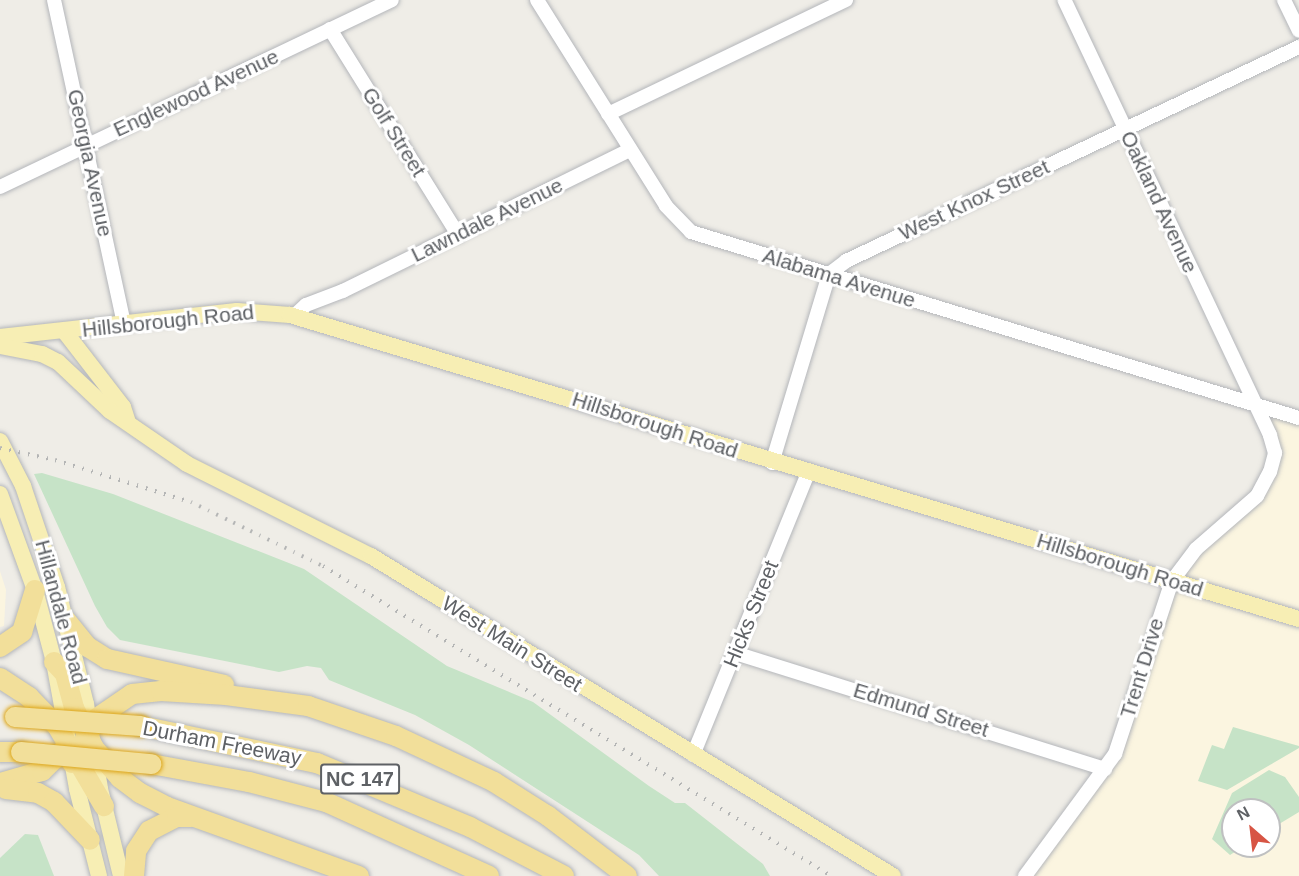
<!DOCTYPE html>
<style>
body{margin:0}
#map{position:relative;width:1299px;height:876px;overflow:hidden;background:#efede7;font-family:Arial,sans-serif}
div>[style]{position:absolute}
.commercial>*{inset:0;background:#fbf5e0}
.green>*{inset:0;background:#c6e3c7}
.roads{filter:drop-shadow(0 0 2px #b4b6ba) drop-shadow(0 0 2px #b4b6ba)}
.minor>*{height:14px;margin:-7px;padding:0 7px;transform-origin:7px;border-radius:7px;background:#fff}
.major>*{height:16px;margin:-8px;padding:0 8px;transform-origin:8px;border-radius:8px;background:#f7eeb4}
.highway>*{height:20px;margin:-10px;padding:0 10px;transform-origin:10px;border-radius:10px;background:#f2df9a}
.rail>*{height:4px;margin-top:-2px;transform-origin:0;background:repeating-linear-gradient(90deg,#b4b5b5 0 1.5px,transparent 0 9.5px)}
.bridges{filter:drop-shadow(0 0 2px #dda618) drop-shadow(0 0 2px #dda618)}
.highway-bridge>*{height:20px;margin:-10px;padding:0 10px;transform-origin:10px;border-radius:10px;background:#f2df9a}
span{translate:-50% -50%;white-space:nowrap;text-align:center;line-height:1.15;-webkit-text-stroke:6px #fff;paint-order:stroke}
.shield-label span{padding:2px 4px;background:#fff;border:2px solid;border-radius:4px;-webkit-text-stroke-width:0}
.shield-label{font-size:20px;color:#5e6165;font-weight:700}
.street-label{font-size:21px;color:#5e6165}
.north{position:absolute;left:1221px;top:798px;width:60px;height:60px;box-sizing:border-box;background:#fff;border:2px solid #bfc0c1;border-radius:50%;rotate:332deg;font-size:16px;font-weight:700;line-height:24px;text-align:center;color:#5e6165}
.north::after{content:'';display:block;margin:auto;width:21px;height:27px;background:#d75544;clip-path:polygon(50% 0,100% 100%,50% 72%,0 100%)}
</style>
<div id="map">
<div class="commercial">
<div style="clip-path:polygon(evenodd,1260px 408px,1299px 418px,1299px 876px,1030px 876px,1106px 771px,1169px 601px,1190px 558px,1274px 468px,1260px 408px,1233px 810px,1269px 810px,1269px 846px,1233px 846px,1233px 810px)"></div>
<div style="clip-path:polygon(0 571px,6px 590px,4px 626px,0 627px)"></div>
</div>
<div class="green">
<div style="clip-path:polygon(42px 473px,113px 494px,304px 569px,447px 666px,533px 702px,649px 786px,675px 803px,685px 803px,763px 864px,770px 876px,659px 876px,639px 855px,469px 745px,415px 715px,329px 680px,321px 668px,307px 666px,279px 672px,120px 640px,107px 627px,95px 606px,34px 474px)"></div>
<div style="clip-path:polygon(1233px 727px,1299px 746px,1299px 748px,1227px 790px,1198px 781px,1212px 745px,1224px 749px)"></div>
<div style="clip-path:polygon(1269px 770px,1285px 777px,1299px 797px,1299px 812px,1269px 830px,1269px 810px,1233px 810px,1233px 846px,1241px 848px,1230px 855px,1212px 839px,1232px 793px)"></div>
<div style="clip-path:polygon(25px 834px,38px 835px,54px 876px,0 876px,0 858px)"></div>
</div>
<div class="roads">
<div class="minor">
<div style="left:54px;top:0;width:332px;rotate:77.8deg"></div>
<div style="left:537px;top:0;width:243px;rotate:57.9deg"></div>
<div style="left:666px;top:206px;width:36px;rotate:46deg"></div>
<div style="left:691px;top:232px;width:636px;rotate:17.01deg"></div>
<div style="left:1284px;top:0;width:34px;rotate:64deg"></div>
<div style="left:330px;top:29px;width:243px;rotate:58.1deg"></div>
<div style="left:608px;top:114px;width:264px;rotate:-25.6deg"></div>
<div style="left:0;top:187px;width:434px;rotate:-25.5deg"></div>
<div style="left:294px;top:316px;width:16px;rotate:-43deg"></div>
<div style="left:306px;top:305px;width:40px;rotate:-21deg"></div>
<div style="left:343px;top:291px;width:320px;rotate:-26.2deg"></div>
<div style="left:772px;top:463px;width:197px;rotate:-73.2deg"></div>
<div style="left:829px;top:274px;width:21px;rotate:-37deg"></div>
<div style="left:846px;top:261px;width:501px;rotate:-25.29deg"></div>
<div style="left:735px;top:653px;width:388px;rotate:17.4deg"></div>
<div style="left:693px;top:755px;width:305px;rotate:-67.8deg"></div>
<div style="left:1025px;top:876px;width:152px;rotate:-53.6deg"></div>
<div style="left:1115px;top:754px;width:182px;rotate:-71.8deg"></div>
<div style="left:1172px;top:581px;width:40px;rotate:-53deg"></div>
<div style="left:1196px;top:549px;width:81px;rotate:-41deg"></div>
<div style="left:1257px;top:496px;width:27px;rotate:-62deg"></div>
<div style="left:1270px;top:472px;width:20px;rotate:-75deg"></div>
<div style="left:1275px;top:453px;width:19px;rotate:-106deg"></div>
<div style="left:1270px;top:435px;width:481px;rotate:-115.3deg"></div>
</div>
<div class="major">
<div style="left:65px;top:332px;width:95px;rotate:52.3deg"></div>
<div style="left:123px;top:407px;width:16px;rotate:72deg"></div>
<div style="left:0;top:337px;width:238px;rotate:-6.3deg"></div>
<div style="left:237px;top:311px;width:53px;rotate:4.3deg"></div>
<div style="left:290px;top:315px;width:1054px;rotate:16.77deg"></div>
<div style="left:0;top:346px;width:43px;rotate:10.8deg"></div>
<div style="left:42px;top:354px;width:18px;rotate:27deg"></div>
<div style="left:58px;top:362px;width:71px;rotate:43.3deg"></div>
<div style="left:110px;top:411px;width:93px;rotate:34.5deg"></div>
<div style="left:187px;top:464px;width:206px;rotate:26.6deg"></div>
<div style="left:371px;top:556px;width:612px;rotate:31.51deg"></div>
<div style="left:0;top:441px;width:51px;rotate:62.9deg"></div>
<div style="left:23px;top:486px;width:107px;rotate:71.4deg"></div>
<div style="left:57px;top:587px;width:121px;rotate:76.1deg"></div>
<div style="left:86px;top:704px;width:86px;rotate:80.6deg"></div>
<div style="left:100px;top:789px;width:89px;rotate:76.4deg"></div>
<div style="left:0;top:494px;width:102px;rotate:70deg"></div>
<div style="left:35px;top:590px;width:74px;rotate:75.2deg"></div>
<div style="left:54px;top:662px;width:129px;rotate:79.7deg"></div>
<div style="left:77px;top:789px;width:90px;rotate:75.8deg"></div>
</div>
<div class="highway">
<div style="left:65px;top:619px;width:36px;rotate:51deg"></div>
<div style="left:88px;top:647px;width:22px;rotate:32deg"></div>
<div style="left:107px;top:659px;width:120px;rotate:12.5deg"></div>
<div style="left:0;top:647px;width:27px;rotate:-34deg"></div>
<div style="left:22px;top:632px;width:44px;rotate:-72.8deg"></div>
<div style="left:54px;top:662px;width:16px;rotate:47deg"></div>
<div style="left:65px;top:674px;width:35px;rotate:75deg"></div>
<div style="left:74px;top:708px;width:45px;rotate:63.4deg"></div>
<div style="left:94px;top:748px;width:40px;rotate:49deg"></div>
<div style="left:120px;top:778px;width:25px;rotate:37deg"></div>
<div style="left:140px;top:793px;width:30px;rotate:27deg"></div>
<div style="left:167px;top:807px;width:204px;rotate:19.8deg"></div>
<div style="left:0;top:678px;width:35px;rotate:33deg"></div>
<div style="left:29px;top:697px;width:40px;rotate:46deg"></div>
<div style="left:57px;top:726px;width:93px;rotate:59.6deg"></div>
<div style="left:141px;top:726px;width:180px;rotate:11.9deg"></div>
<div style="left:317px;top:763px;width:166px;rotate:22.7deg"></div>
<div style="left:470px;top:827px;width:106px;rotate:27.5deg"></div>
<div style="left:0;top:752px;width:21px"></div>
<div style="left:72px;top:763px;width:51px;rotate:-60.9deg"></div>
<div style="left:97px;top:718px;width:42px;rotate:-34.4deg"></div>
<div style="left:132px;top:694px;width:29px;rotate:-6deg"></div>
<div style="left:161px;top:691px;width:65px;rotate:3.5deg"></div>
<div style="left:226px;top:695px;width:83px;rotate:7.6deg"></div>
<div style="left:308px;top:706px;width:93px;rotate:18.8deg"></div>
<div style="left:396px;top:736px;width:108px;rotate:25.1deg"></div>
<div style="left:494px;top:782px;width:64px;rotate:32.2deg"></div>
<div style="left:548px;top:816px;width:99px;rotate:37.2deg"></div>
<div style="left:151px;top:764px;width:100px;rotate:10.4deg"></div>
<div style="left:249px;top:782px;width:80px;rotate:14.6deg"></div>
<div style="left:326px;top:802px;width:179px;rotate:24.4deg"></div>
<div style="left:0;top:783px;width:44px;rotate:-15.9deg"></div>
<div style="left:42px;top:771px;width:36px;rotate:-44deg"></div>
<div style="left:6px;top:789px;width:32px;rotate:7deg"></div>
<div style="left:38px;top:793px;width:18px;rotate:29deg"></div>
<div style="left:54px;top:802px;width:52px;rotate:46.5deg"></div>
<div style="left:134px;top:876px;width:25px;rotate:-85deg"></div>
<div style="left:136px;top:851px;width:24px;rotate:-57deg"></div>
<div style="left:149px;top:831px;width:31px;rotate:-27deg"></div>
<div style="left:177px;top:817px;width:14px"></div>
</div>
</div>
<div class="rail">
<div style="left:0;top:448px;width:56px;rotate:12.3deg"></div>
<div style="left:55px;top:460px;width:142px;rotate:17.2deg"></div>
<div style="left:191px;top:502px;width:147px;rotate:25.9deg"></div>
<div style="left:323px;top:566px;width:595px;rotate:31.39deg"></div>
</div>
<div class="bridges">
<div class="highway-bridge">
<div style="left:15px;top:717px;width:126px;rotate:4.1deg"></div>
<div style="left:21px;top:752px;width:131px;rotate:5.3deg"></div>
</div>
</div>
<div class="shield-label">
<span style="left:360px;top:779px">NC 147</span>
</div>
<div class="street-label">
<span style="left:196px;top:93px;rotate:-25deg">Englewood Avenue</span>
<span style="left:394px;top:132px;rotate:58deg">Golf Street</span>
<span style="left:90px;top:163px;rotate:78deg">Georgia Avenue</span>
<span style="left:974px;top:200px;rotate:-25deg">West Knox Street</span>
<span style="left:1159px;top:202px;rotate:65deg">Oakland Avenue</span>
<span style="left:487px;top:220px;rotate:-26deg">Lawndale Avenue</span>
<span style="left:839px;top:278px;rotate:17deg">Alabama Avenue</span>
<span style="left:168px;top:321px;rotate:-6deg">Hillsborough Road</span>
<span style="left:655px;top:425px;rotate:18deg">Hillsborough Road</span>
<span style="left:1120px;top:565px;rotate:17deg">Hillsborough Road</span>
<span style="left:61px;top:612px;rotate:75deg">Hillandale Road</span>
<span style="left:751px;top:614px;rotate:-68deg">Hicks Street</span>
<span style="left:512px;top:644px;rotate:32deg">West Main Street</span>
<span style="left:1142px;top:668px;rotate:-73deg">Trent Drive</span>
<span style="left:921px;top:710px;rotate:17deg">Edmund Street</span>
<span style="left:222px;top:743px;rotate:11deg">Durham Freeway</span>
</div>
<div class="north">N</div>
</div>
